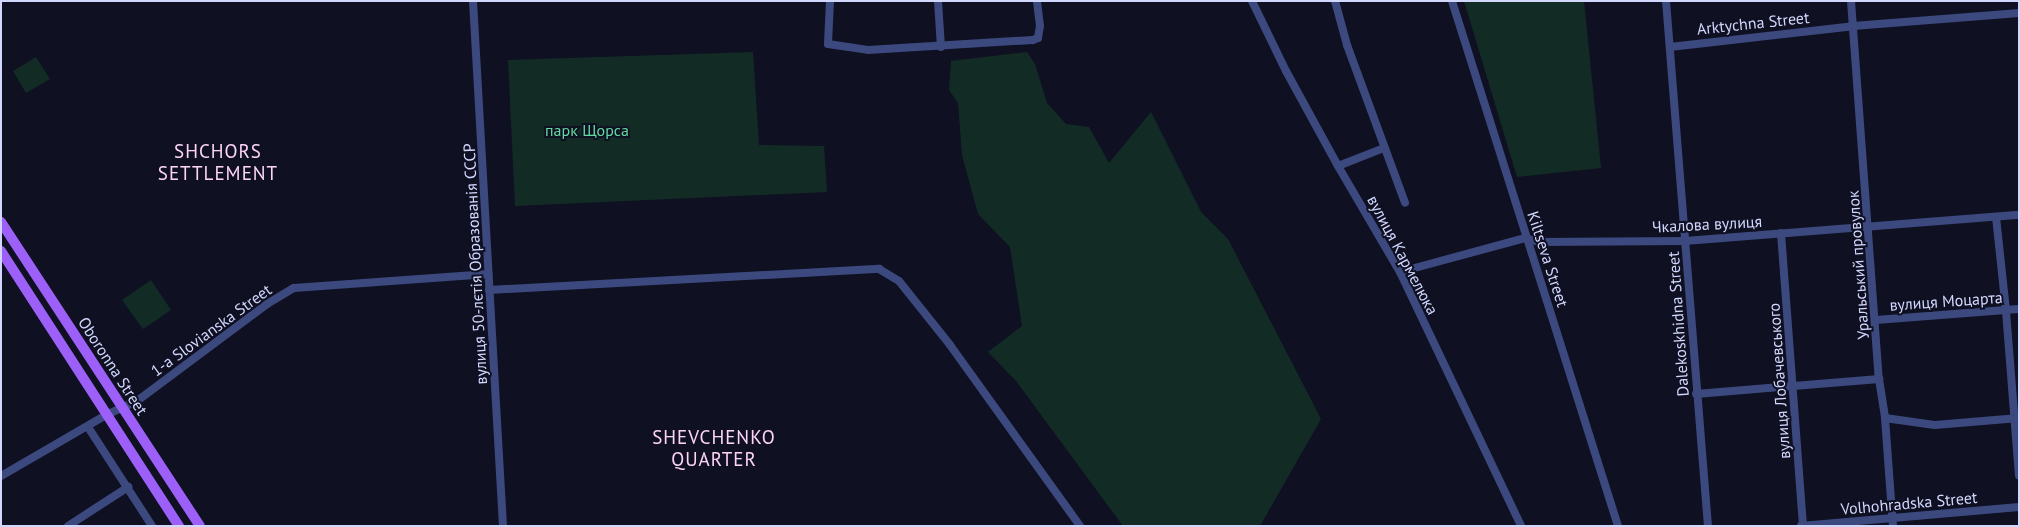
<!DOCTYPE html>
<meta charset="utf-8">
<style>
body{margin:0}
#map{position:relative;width:2020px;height:527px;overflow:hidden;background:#0f1022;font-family:"PT Sans",sans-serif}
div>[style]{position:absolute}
.green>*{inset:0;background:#122c25}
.minor>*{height:8px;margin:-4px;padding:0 4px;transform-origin:4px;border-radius:4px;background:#3c497f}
.major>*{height:10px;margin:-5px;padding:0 5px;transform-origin:5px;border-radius:5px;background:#9c5ff7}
span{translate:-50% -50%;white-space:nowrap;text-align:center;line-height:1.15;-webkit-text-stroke:4px #0f1022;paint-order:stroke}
.street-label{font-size:16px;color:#d2d7fd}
.park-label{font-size:16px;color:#62d9a1}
.quarter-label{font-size:19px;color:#fdd4f7;letter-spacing:1px}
.frame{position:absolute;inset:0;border:2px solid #d2d7fd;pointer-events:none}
</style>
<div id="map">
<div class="green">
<div style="clip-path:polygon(1464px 1px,1584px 1px,1601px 168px,1517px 177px)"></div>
<div style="clip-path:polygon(753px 52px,759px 145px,824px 146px,827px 192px,515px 206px,508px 60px)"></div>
<div style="clip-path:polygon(1027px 52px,1035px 64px,1047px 103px,1066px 124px,1089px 127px,1109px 163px,1151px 112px,1201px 212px,1228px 239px,1321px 419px,1260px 526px,1123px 526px,1016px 381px,988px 352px,1022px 326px,1010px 247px,978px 214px,962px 155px,958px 103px,949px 90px,951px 61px)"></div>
<div style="clip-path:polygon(36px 57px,50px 79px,26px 93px,13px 71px)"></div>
<div style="clip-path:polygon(151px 280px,171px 310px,143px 329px,122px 300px)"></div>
</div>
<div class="minor">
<div style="left:473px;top:1px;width:526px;rotate:86.73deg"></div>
<div style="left:830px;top:1px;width:43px;rotate:92.7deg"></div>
<div style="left:828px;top:44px;width:40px;rotate:8.5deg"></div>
<div style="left:868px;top:50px;width:165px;rotate:-3.5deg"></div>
<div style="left:1033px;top:40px;width:5px;rotate:-22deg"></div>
<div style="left:1038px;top:38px;width:12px;rotate:-81deg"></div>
<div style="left:1040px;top:26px;width:25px;rotate:-97deg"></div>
<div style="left:938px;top:1px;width:46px;rotate:86.3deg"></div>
<div style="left:1252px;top:1px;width:78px;rotate:64.1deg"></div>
<div style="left:1286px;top:71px;width:108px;rotate:61.3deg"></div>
<div style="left:1338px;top:166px;width:123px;rotate:59.7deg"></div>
<div style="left:1400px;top:272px;width:281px;rotate:64.5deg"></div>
<div style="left:1335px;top:1px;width:46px;rotate:74.7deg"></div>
<div style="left:1347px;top:45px;width:168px;rotate:69.8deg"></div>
<div style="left:1452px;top:1px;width:551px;rotate:72.45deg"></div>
<div style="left:1666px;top:1px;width:527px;rotate:85.43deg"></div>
<div style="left:1851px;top:1px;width:379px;rotate:85.8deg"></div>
<div style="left:1879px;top:379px;width:39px;rotate:81deg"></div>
<div style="left:1885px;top:418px;width:108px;rotate:85.8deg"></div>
<div style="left:1670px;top:47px;width:184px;rotate:-6.5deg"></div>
<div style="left:1853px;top:26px;width:167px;rotate:-4.5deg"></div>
<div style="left:1338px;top:166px;width:49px;rotate:-21.4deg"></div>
<div style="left:1996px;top:217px;width:95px;rotate:83.9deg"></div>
<div style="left:2006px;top:311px;width:165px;rotate:85.5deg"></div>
<div style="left:1781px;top:233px;width:294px;rotate:85.7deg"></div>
<div style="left:1400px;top:272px;width:130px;rotate:-15.2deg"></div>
<div style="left:1525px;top:238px;width:15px;rotate:16deg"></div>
<div style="left:1539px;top:242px;width:146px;rotate:-0.4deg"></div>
<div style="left:1685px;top:241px;width:335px;rotate:-4.5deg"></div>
<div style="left:489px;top:290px;width:391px;rotate:-3.1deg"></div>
<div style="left:879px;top:269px;width:23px;rotate:31deg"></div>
<div style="left:899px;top:281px;width:82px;rotate:51.4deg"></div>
<div style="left:950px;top:345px;width:223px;rotate:54.3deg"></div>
<div style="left:1876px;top:320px;width:143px;rotate:-4.4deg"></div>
<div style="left:1696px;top:394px;width:184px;rotate:-4.7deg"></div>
<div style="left:1885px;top:418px;width:50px;rotate:8deg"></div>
<div style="left:1935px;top:425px;width:84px;rotate:-4.8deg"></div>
<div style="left:88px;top:427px;width:118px;rotate:57.1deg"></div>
<div style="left:1px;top:476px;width:124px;rotate:-30.1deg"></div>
<div style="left:108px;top:414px;width:32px;rotate:-24deg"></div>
<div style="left:137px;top:401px;width:162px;rotate:-36.7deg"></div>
<div style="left:267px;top:304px;width:31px;rotate:-31deg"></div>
<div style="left:294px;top:288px;width:195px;rotate:-4.1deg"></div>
<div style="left:68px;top:526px;width:72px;rotate:-33deg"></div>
<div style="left:1801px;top:526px;width:219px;rotate:-5deg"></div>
</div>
<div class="major">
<div style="left:1px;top:222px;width:363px;rotate:56.8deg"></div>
<div style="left:1px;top:251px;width:328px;rotate:57.1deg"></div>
</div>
<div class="street-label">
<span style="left:1753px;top:23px;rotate:-6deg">Arktychna Street</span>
<span style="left:1707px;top:224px;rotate:-3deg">Чкалова вулиця</span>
<span style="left:1403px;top:255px;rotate:62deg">вулиця Кармелюка</span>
<span style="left:1548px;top:259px;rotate:72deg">Kiltseva Street</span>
<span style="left:475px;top:264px;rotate:-93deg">вулиця 50-лєтія Образованія СССР</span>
<span style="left:1858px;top:265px;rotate:-94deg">Уральський провулок</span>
<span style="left:1946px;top:301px;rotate:-4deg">вулиця Моцарта</span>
<span style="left:1678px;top:324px;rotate:-94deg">Dalekoskhidna Street</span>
<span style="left:211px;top:330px;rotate:-36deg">1-a Slovianska Street</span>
<span style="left:113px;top:366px;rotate:57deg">Oboronna Street</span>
<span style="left:1779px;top:381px;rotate:-94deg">вулиця Лобачевського</span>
<span style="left:1909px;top:503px;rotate:-5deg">Volhohradska Street</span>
</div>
<div class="park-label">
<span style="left:587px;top:130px">парк Щорса</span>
</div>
<div class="quarter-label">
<span style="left:218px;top:163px">SHCHORS<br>SETTLEMENT</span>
<span style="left:714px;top:449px">SHEVCHENKO<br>QUARTER</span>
</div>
<div class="frame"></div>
</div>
